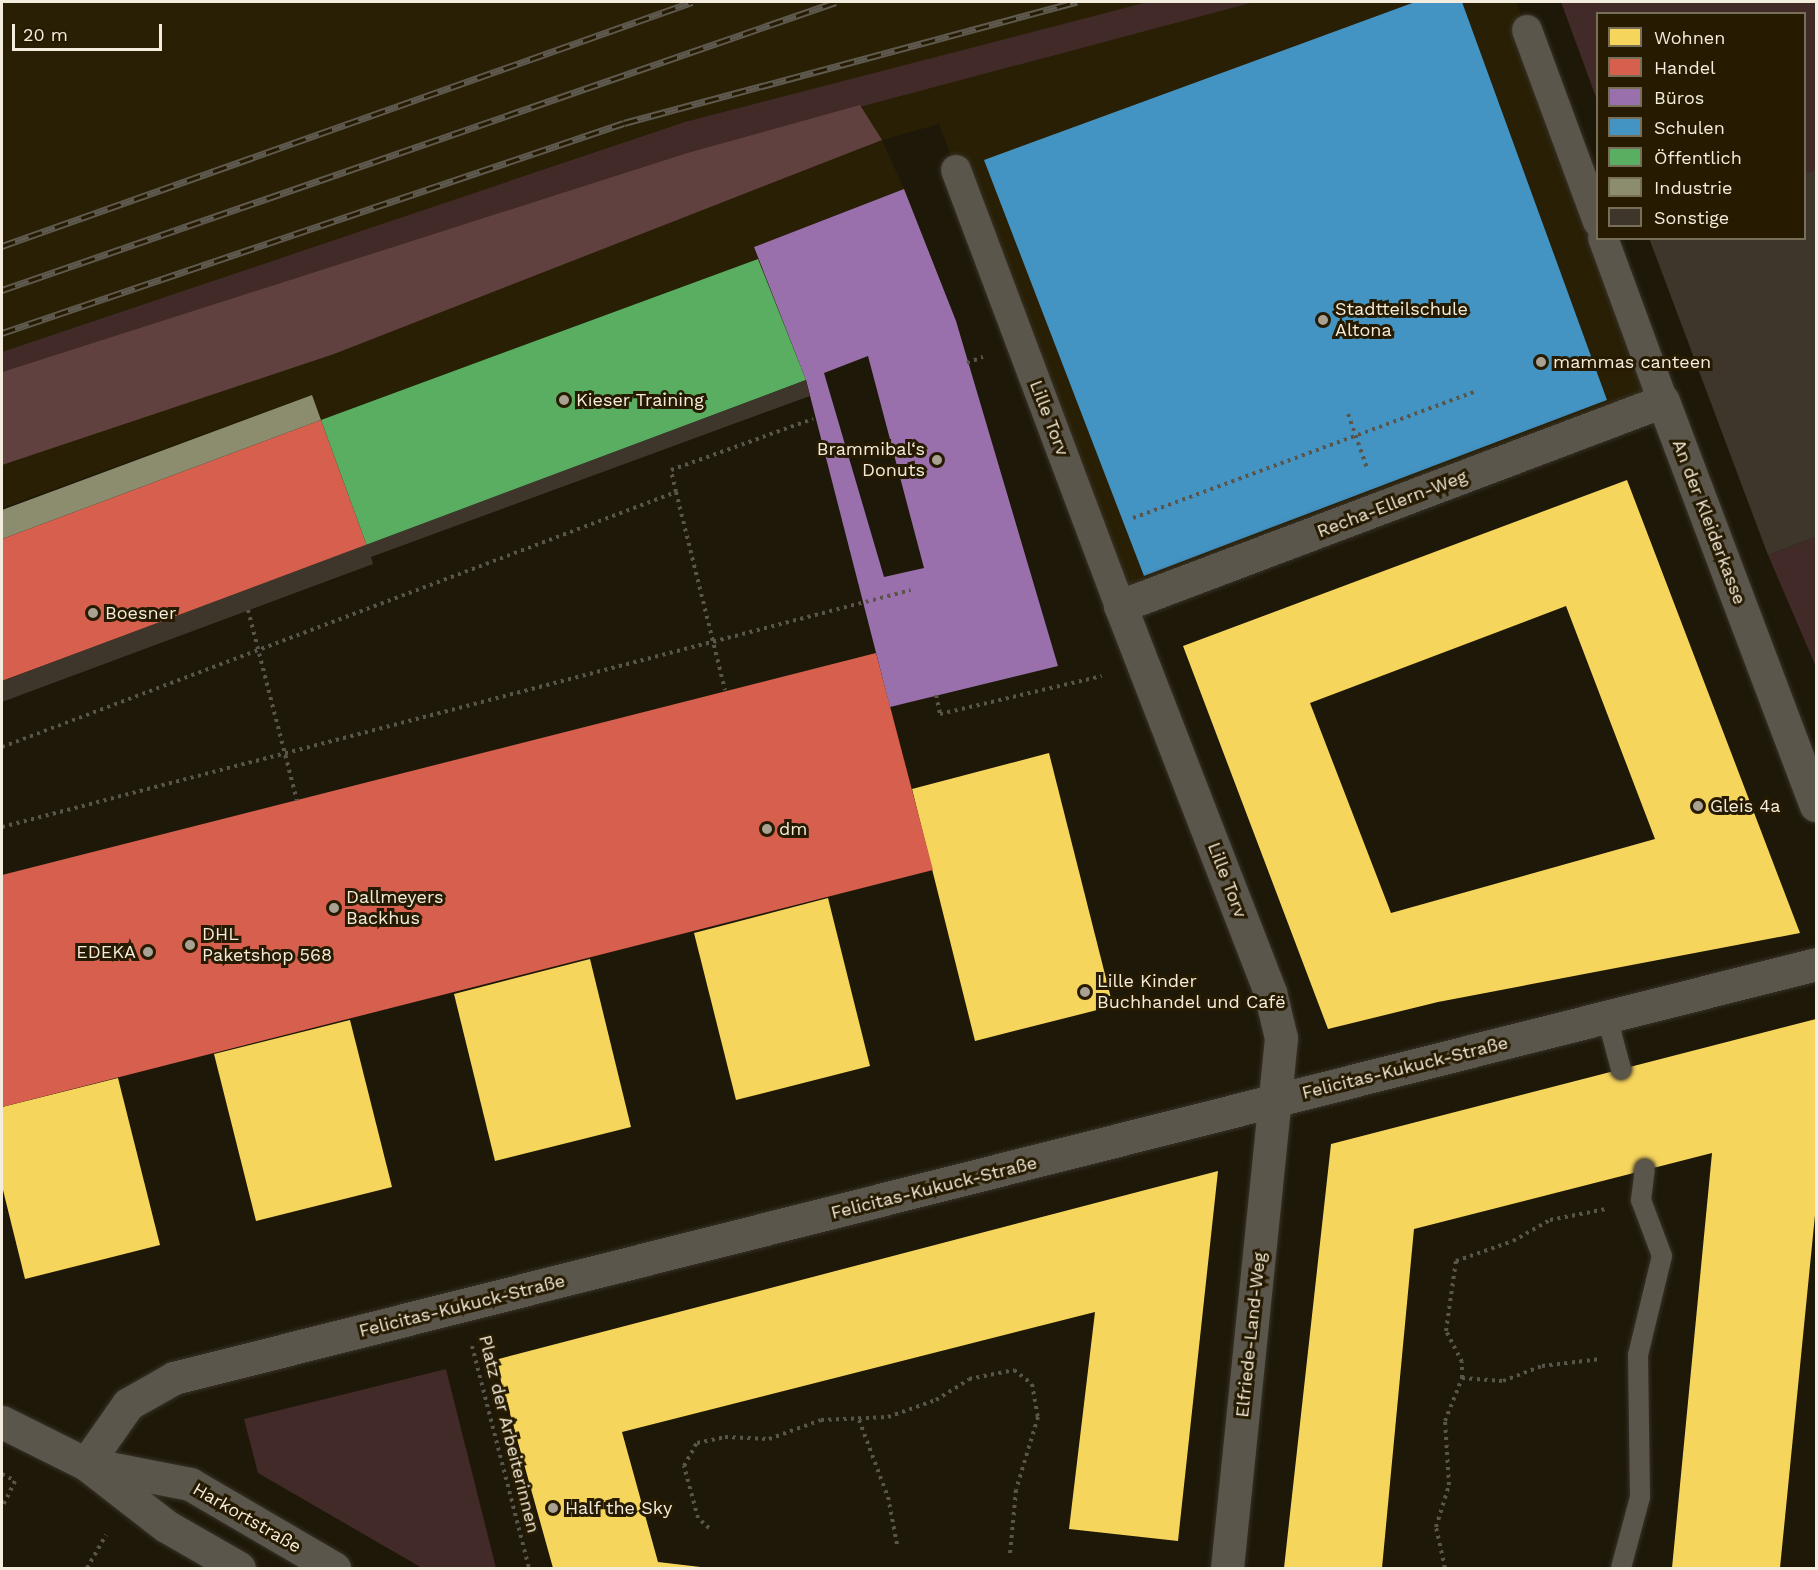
<!DOCTYPE html>
<meta charset="utf-8">
<style>
body{margin:0}
#map{position:relative;width:1818px;height:1570px;overflow:hidden;background:#1e1808;font-family:"Work Sans",sans-serif}
div>[style]{position:absolute}
.built>*{inset:0;background:#291f05}
.green>*{inset:0;background:#412a28}
.forest>*{inset:0;background:#61413f}
.homes>*{inset:0;background:#f6d55c}
.shops>*{inset:0;background:#d6604d}
.offices>*{inset:0;background:#9970ab}
.schools>*{inset:0;background:#4393c3}
.public>*{inset:0;background:#5aae61}
.industry>*{inset:0;background:#8c8c6e}
.building>*{inset:0;background:#3e362b}
.path>*{height:4px;margin-top:-2px;transform-origin:0;background:repeating-linear-gradient(90deg,#5a554a 0 3px,transparent 0 7.5px)}
.roads{filter:drop-shadow(0 0 2px #373228) drop-shadow(0 0 2px #373228)}
.service>*{height:20px;margin:-10px;padding:0 10px;transform-origin:10px;border-radius:10px;background:#5b564b}
.pedestrian>*{height:30px;margin:-15px;padding:0 15px;transform-origin:15px;border-radius:15px;background:#5b564b}
.minor>*{height:33px;margin:-16.5px;padding:0 16.5px;transform-origin:16.5px;border-radius:16.5px;background:#5b564b}
.rail>*{height:7px;margin-top:-3.5px;transform-origin:0;background:repeating-linear-gradient(90deg,#261b00 0 14px,#5f5a4f 0 28px);box-sizing:border-box;border-block:2px solid #5f5a4f}
.dots>*{width:16px;height:16px;translate:-50% -50%;box-sizing:border-box;border:3px solid #261b00;border-radius:50%}
span{translate:-50% -50%;white-space:nowrap;text-align:center;line-height:1.15;-webkit-text-stroke:6px #261b00;paint-order:stroke}
.poi-label{font-size:18px;color:#f4ecdc}
.left{translate:0 -50%;text-align:left}
.right{translate:-100% -50%;text-align:right}
.street-label{font-size:18px;color:#f4ecdc}
.frame{position:absolute;inset:0;border:3px solid #f4ecdc;pointer-events:none}
.legend{position:absolute;left:1596px;top:12px;width:210px;height:228px;box-sizing:border-box;background:#261b00;border:2px solid #786f58;margin:0;padding:8px 10px;list-style:none;font-size:18px;color:#f4ecdc}
.legend li{display:flex;align-items:center;gap:12px;height:30px}
.legend b{width:30px;border:2px solid #786f58}
.scale{position:absolute;left:12px;top:24px;width:150px;height:27px;box-sizing:border-box;border:3px solid #f4ecdc;border-top:0;padding-left:8px;font-size:18px;line-height:21px;white-space:nowrap;color:#f4ecdc;-webkit-text-stroke:4px #261b00;paint-order:stroke}
</style>
<div id="map">
<div class="built">
<div style="clip-path:polygon(2px 2px,1516px 2px,1663px 401px,1120px 606px,939px 124px,882px 140px,904px 189px,754px 247px,758px 259px,321px 420px,311px 395px,2px 508px)"></div>
</div>
<div class="green">
<div style="clip-path:polygon(1148px 2px,1254px 2px,687px 153px,2px 372px,2px 352px,685px 122px)"></div>
<div style="clip-path:polygon(1561px 2px,1816px 2px,1816px 170px,1805px 174px,1804px 14px,1598px 14px,1597px 100px)"></div>
<div style="clip-path:polygon(1816px 537px,1816px 667px,1768px 555px)"></div>
<div style="clip-path:polygon(446px 1369px,496px 1568px,422px 1568px,258px 1473px,244px 1419px)"></div>
</div>
<div class="forest">
<div style="clip-path:polygon(860px 105px,882px 140px,334px 354px,2px 465px,2px 372px,687px 153px)"></div>
</div>
<div class="homes">
<div style="clip-path:polygon(evenodd,1627px 480px,1800px 933px,1438px 1002px,1328px 1029px,1183px 646px,1627px 480px,1566px 606px,1655px 839px,1391px 913px,1310px 703px,1566px 606px)"></div>
<div style="clip-path:polygon(1049px 753px,1113px 1006px,975px 1041px,912px 789px)"></div>
<div style="clip-path:polygon(828px 898px,870px 1066px,736px 1100px,694px 933px)"></div>
<div style="clip-path:polygon(590px 959px,631px 1127px,495px 1161px,454px 994px)"></div>
<div style="clip-path:polygon(1816px 1019px,1816px 1205px,1780px 1568px,1672px 1568px,1712px 1153px,1414px 1229px,1382px 1568px,1284px 1568px,1331px 1144px)"></div>
<div style="clip-path:polygon(350px 1020px,392px 1187px,256px 1221px,214px 1054px)"></div>
<div style="clip-path:polygon(118px 1078px,160px 1245px,25px 1279px,2px 1186px,2px 1107px)"></div>
<div style="clip-path:polygon(1218px 1171px,1178px 1541px,1069px 1529px,1095px 1312px,622px 1432px,658px 1562px,709px 1568px,553px 1568px,495px 1360px)"></div>
</div>
<div class="shops">
<div style="clip-path:polygon(321px 420px,367px 546px,2px 681px,2px 539px)"></div>
<div style="clip-path:polygon(876px 653px,933px 870px,2px 1107px,2px 875px)"></div>
</div>
<div class="offices">
<div style="clip-path:polygon(evenodd,904px 189px,956px 321px,1058px 666px,890px 707px,806px 380px,754px 247px,904px 189px,868px 356px,924px 568px,884px 577px,824px 373px,868px 356px)"></div>
</div>
<div class="schools">
<div style="clip-path:polygon(1415px 2px,1462px 2px,1607px 400px,1144px 576px,984px 160px)"></div>
</div>
<div class="public">
<div style="clip-path:polygon(758px 259px,806px 380px,367px 546px,321px 420px)"></div>
</div>
<div class="industry">
<div style="clip-path:polygon(312px 395px,321px 420px,2px 539px,2px 510px)"></div>
</div>
<div class="building">
<div style="clip-path:polygon(1816px 170px,1816px 537px,1768px 555px,1649px 238px,1804px 238px,1804px 174px)"></div>
<div style="clip-path:polygon(806px 380px,810px 396px,371px 557px,373px 564px,2px 702px,2px 681px)"></div>
</div>
<div class="path">
<div style="left:967px;top:363px;width:17px;rotate:-21deg"></div>
<div style="left:1348px;top:414px;width:57px;rotate:70.6deg"></div>
<div style="left:676px;top:492px;width:204px;rotate:76.1deg"></div>
<div style="left:1133px;top:518px;width:366px;rotate:-20.3deg"></div>
<div style="left:248px;top:610px;width:197px;rotate:75.6deg"></div>
<div style="left:936px;top:695px;width:19px;rotate:78deg"></div>
<div style="left:940px;top:714px;width:166px;rotate:-13.2deg"></div>
<div style="left:2px;top:747px;width:721px;rotate:-20.72deg"></div>
<div style="left:676px;top:492px;width:23px;rotate:-103deg"></div>
<div style="left:671px;top:470px;width:151px;rotate:-19.8deg"></div>
<div style="left:2px;top:827px;width:939px;rotate:-14.61deg"></div>
<div style="left:472px;top:1346px;width:229px;rotate:75.6deg"></div>
<div style="left:1462px;top:1378px;width:41px;rotate:4.2deg"></div>
<div style="left:1503px;top:1381px;width:42px;rotate:-21deg"></div>
<div style="left:1542px;top:1366px;width:59px;rotate:-6.8deg"></div>
<div style="left:859px;top:1420px;width:82px;rotate:69.4deg"></div>
<div style="left:888px;top:1497px;width:48px;rotate:79.2deg"></div>
<div style="left:2px;top:1474px;width:15px;rotate:28deg"></div>
<div style="left:15px;top:1481px;width:30px;rotate:116deg"></div>
<div style="left:709px;top:1528px;width:15px;rotate:-138deg"></div>
<div style="left:698px;top:1518px;width:54px;rotate:-105.1deg"></div>
<div style="left:684px;top:1466px;width:26px;rotate:-61deg"></div>
<div style="left:697px;top:1443px;width:29px;rotate:-12deg"></div>
<div style="left:725px;top:1437px;width:44px;rotate:2.6deg"></div>
<div style="left:769px;top:1439px;width:55px;rotate:-20.1deg"></div>
<div style="left:821px;top:1420px;width:67px;rotate:-2.6deg"></div>
<div style="left:888px;top:1417px;width:51px;rotate:-19.5deg"></div>
<div style="left:936px;top:1400px;width:39px;rotate:-32deg"></div>
<div style="left:969px;top:1379px;width:46px;rotate:-11.3deg"></div>
<div style="left:1014px;top:1370px;width:23px;rotate:38deg"></div>
<div style="left:1032px;top:1384px;width:34px;rotate:80deg"></div>
<div style="left:1038px;top:1417px;width:76px;rotate:106.8deg"></div>
<div style="left:1016px;top:1490px;width:64px;rotate:95.4deg"></div>
<div style="left:87px;top:1568px;width:38px;rotate:-60deg"></div>
<div style="left:1445px;top:1568px;width:42px;rotate:-102.4deg"></div>
<div style="left:1436px;top:1527px;width:44px;rotate:-72.8deg"></div>
<div style="left:1449px;top:1485px;width:64px;rotate:-93.6deg"></div>
<div style="left:1445px;top:1421px;width:46px;rotate:-68.4deg"></div>
<div style="left:1462px;top:1378px;width:16px;rotate:-90deg"></div>
<div style="left:1462px;top:1362px;width:35px;rotate:-117deg"></div>
<div style="left:1446px;top:1331px;width:71px;rotate:-81.9deg"></div>
<div style="left:1456px;top:1261px;width:60px;rotate:-19.3deg"></div>
<div style="left:1513px;top:1241px;width:43px;rotate:-29.6deg"></div>
<div style="left:1550px;top:1220px;width:57px;rotate:-11.1deg"></div>
</div>
<div class="roads">
<div class="service">
<div style="left:1607px;top:1017px;width:54px;rotate:74.9deg"></div>
<div style="left:1621px;top:1568px;width:73px;rotate:-75deg"></div>
<div style="left:1640px;top:1497px;width:142px;rotate:-90.8deg"></div>
<div style="left:1638px;top:1355px;width:102px;rotate:-76.4deg"></div>
<div style="left:1662px;top:1256px;width:60px;rotate:-110.6deg"></div>
<div style="left:1641px;top:1200px;width:31px;rotate:-83deg"></div>
</div>
<div class="pedestrian">
<div style="left:1527px;top:30px;width:205px;rotate:69.7deg"></div>
<div style="left:956px;top:170px;width:466px;rotate:69.4deg"></div>
<div style="left:1603px;top:238px;width:174px;rotate:69.8deg"></div>
</div>
<div class="minor">
<div style="left:2px;top:1422px;width:94px;rotate:26.6deg"></div>
<div style="left:86px;top:1464px;width:101px;rotate:37.8deg"></div>
<div style="left:166px;top:1526px;width:84px;rotate:29.9deg"></div>
<div style="left:86px;top:1464px;width:73px;rotate:-55deg"></div>
<div style="left:128px;top:1404px;width:53px;rotate:-29.5deg"></div>
<div style="left:174px;top:1378px;width:1693px;rotate:-14.15deg"></div>
<div style="left:93px;top:1465px;width:99px;rotate:11.1deg"></div>
<div style="left:190px;top:1484px;width:167px;rotate:30.3deg"></div>
<div style="left:1227px;top:1568px;width:533px;rotate:-84.18deg"></div>
<div style="left:1281px;top:1038px;width:47px;rotate:-103.4deg"></div>
<div style="left:1270px;top:992px;width:414px;rotate:-111.2deg"></div>
<div style="left:1120px;top:606px;width:580px;rotate:-20.68deg"></div>
<div style="left:1663px;top:401px;width:432px;rotate:69.3deg"></div>
</div>
</div>
<div class="rail">
<div style="left:2px;top:246px;width:732px;rotate:-19.47deg"></div>
<div style="left:2px;top:290px;width:882px;rotate:-19.05deg"></div>
<div style="left:2px;top:333px;width:656px;rotate:-18.66deg"></div>
<div style="left:624px;top:123px;width:469px;rotate:-15deg"></div>
</div>
<div class="dots">
<div style="left:1323px;top:320px;background:#a9a292"></div>
<div style="left:1541px;top:362px;background:#a9a292"></div>
<div style="left:564px;top:400px;background:#a9a292"></div>
<div style="left:937px;top:460px;background:#a9a292"></div>
<div style="left:93px;top:613px;background:#a9a292"></div>
<div style="left:1698px;top:806px;background:#a9a292"></div>
<div style="left:767px;top:829px;background:#a9a292"></div>
<div style="left:334px;top:908px;background:#a9a292"></div>
<div style="left:190px;top:945px;background:#a9a292"></div>
<div style="left:148px;top:952px;background:#a9a292"></div>
<div style="left:1085px;top:992px;background:#a9a292"></div>
<div style="left:553px;top:1508px;background:#a9a292"></div>
</div>
<div class="poi-label">
<span class="left" style="left:1335px;top:320px">Stadtteilschule<br>Altona</span>
<span class="left" style="left:1553px;top:362px">mammas canteen</span>
<span class="left" style="left:576px;top:400px">Kieser Training</span>
<span class="right" style="left:925px;top:460px">Brammibal‘s<br>Donuts</span>
<span class="left" style="left:105px;top:613px">Boesner</span>
<span class="left" style="left:1710px;top:806px">Gleis 4a</span>
<span class="left" style="left:779px;top:829px">dm</span>
<span class="left" style="left:346px;top:908px">Dallmeyers<br>Backhus</span>
<span class="left" style="left:202px;top:945px">DHL<br>Paketshop 568</span>
<span class="right" style="left:136px;top:952px">EDEKA</span>
<span class="left" style="left:1097px;top:992px">Lille Kinder<br>Buchhandel und Cafë</span>
<span class="left" style="left:565px;top:1508px">Half the Sky</span>
</div>
<div class="street-label">
<span style="left:1049px;top:418px;rotate:69deg">Lille Torv</span>
<span style="left:1392px;top:504px;rotate:-21deg">Recha-Ellern-Weg</span>
<span style="left:1709px;top:522px;rotate:69deg">An der Kleiderkasse</span>
<span style="left:1227px;top:880px;rotate:69deg">Lille Torv</span>
<span style="left:1405px;top:1068px;rotate:-14deg">Felicitas-Kukuck-Straße</span>
<span style="left:934px;top:1188px;rotate:-14deg">Felicitas-Kukuck-Straße</span>
<span style="left:462px;top:1306px;rotate:-14deg">Felicitas-Kukuck-Straße</span>
<span style="left:1251px;top:1335px;rotate:-84deg">Elfriede-Land-Weg</span>
<span style="left:509px;top:1434px;rotate:76deg">Platz der Arbeiterinnen</span>
<span style="left:247px;top:1518px;rotate:30deg">Harkortstraße</span>
</div>
<div class="frame"></div>
<ul class="legend">
<li><b style="height:16px;background:#f6d55c"></b>Wohnen</li>
<li><b style="height:16px;background:#d6604d"></b>Handel</li>
<li><b style="height:16px;background:#9970ab"></b>Büros</li>
<li><b style="height:16px;background:#4393c3"></b>Schulen</li>
<li><b style="height:16px;background:#5aae61"></b>Öffentlich</li>
<li><b style="height:16px;background:#8c8c6e"></b>Industrie</li>
<li><b style="height:16px;background:#3e362b"></b>Sonstige</li>
</ul>
<div class="scale">20 m</div>
</div>
